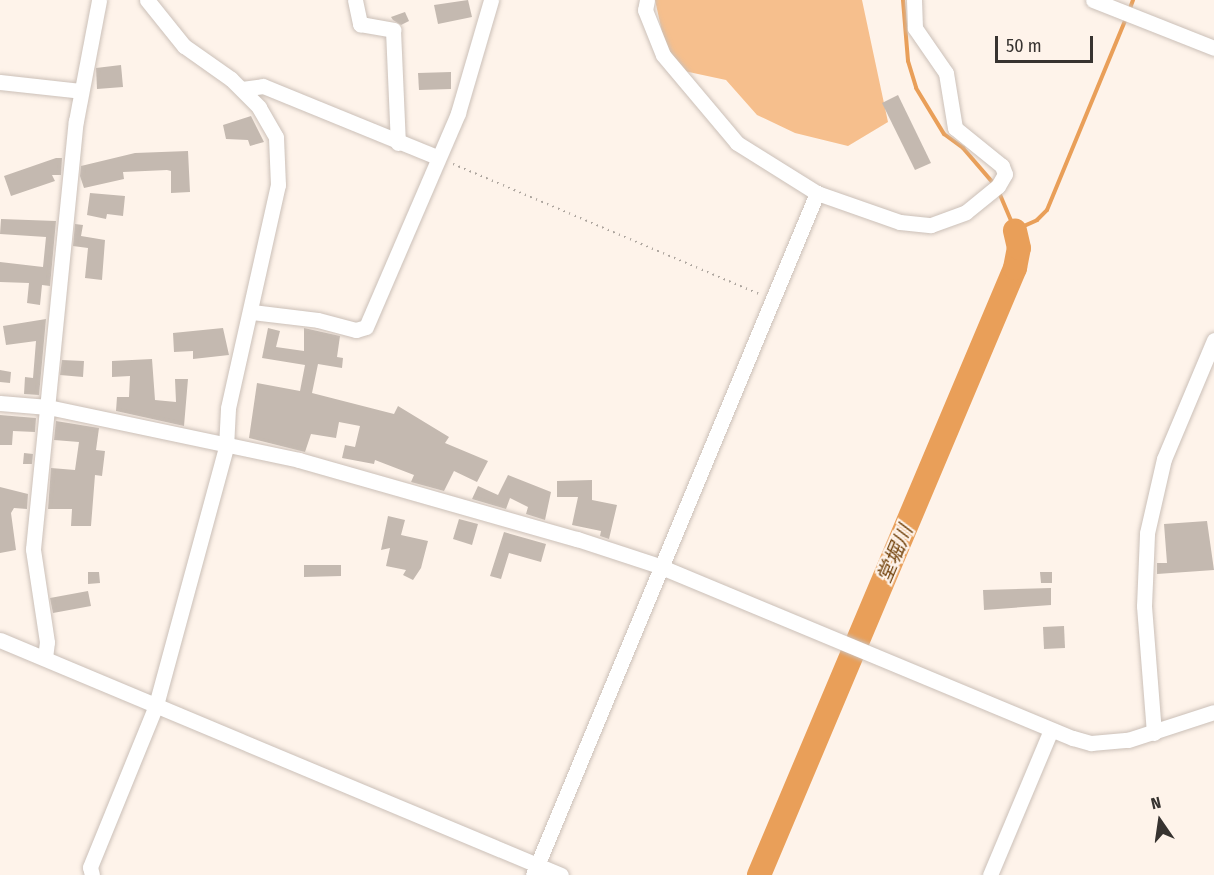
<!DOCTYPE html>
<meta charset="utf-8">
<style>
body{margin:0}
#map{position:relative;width:1214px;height:875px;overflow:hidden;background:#fef3ea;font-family:"Fira Sans Condensed","Noto Sans JP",sans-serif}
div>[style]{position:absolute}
.green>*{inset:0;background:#f6bf8d}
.stream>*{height:4px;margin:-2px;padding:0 2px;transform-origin:2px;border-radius:2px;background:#e99f59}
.river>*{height:24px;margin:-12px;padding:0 12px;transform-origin:12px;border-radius:12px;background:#e99f59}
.building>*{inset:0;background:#c4b9b0}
.path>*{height:2px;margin-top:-1px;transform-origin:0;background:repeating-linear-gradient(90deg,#aea69f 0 1.5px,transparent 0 6px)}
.roads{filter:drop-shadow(0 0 2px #cbc0b8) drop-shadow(0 0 2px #cbc0b8)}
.minor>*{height:15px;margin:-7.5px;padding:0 7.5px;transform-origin:7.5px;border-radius:7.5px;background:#fff}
span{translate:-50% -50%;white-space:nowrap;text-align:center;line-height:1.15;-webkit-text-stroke:4.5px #fef3ea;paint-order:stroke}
.water-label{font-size:20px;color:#72420b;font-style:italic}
.north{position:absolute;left:1130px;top:791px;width:60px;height:60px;-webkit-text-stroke:4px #fef3ea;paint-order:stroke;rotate:347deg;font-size:16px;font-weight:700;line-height:24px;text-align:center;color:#373330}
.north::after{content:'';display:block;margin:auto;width:21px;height:27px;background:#373330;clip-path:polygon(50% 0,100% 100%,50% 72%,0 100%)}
.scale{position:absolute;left:995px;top:36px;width:98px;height:27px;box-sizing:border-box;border:3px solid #373330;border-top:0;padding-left:8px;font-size:18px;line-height:21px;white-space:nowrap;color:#373330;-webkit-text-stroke:4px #fef3ea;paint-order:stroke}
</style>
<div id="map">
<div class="green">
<div style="clip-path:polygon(655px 0,862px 0,888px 122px,848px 146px,795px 133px,757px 115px,726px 80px,670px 68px)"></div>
</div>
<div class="stream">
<div style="left:903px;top:0;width:61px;rotate:85.3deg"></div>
<div style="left:908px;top:61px;width:28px;rotate:73deg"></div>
<div style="left:916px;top:88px;width:54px;rotate:58.7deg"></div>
<div style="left:944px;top:134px;width:24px;rotate:36deg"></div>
<div style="left:963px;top:148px;width:48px;rotate:49.3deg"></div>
<div style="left:1129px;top:11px;width:12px;rotate:-70deg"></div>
<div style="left:998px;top:190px;width:43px;rotate:67deg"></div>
<div style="left:1015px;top:230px;width:24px;rotate:-24deg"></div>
<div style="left:1037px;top:220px;width:14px;rotate:-45deg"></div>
<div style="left:1047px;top:210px;width:208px;rotate:-67.6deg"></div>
</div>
<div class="river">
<div style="left:759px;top:875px;width:659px;rotate:-67.13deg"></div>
<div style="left:1015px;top:268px;width:20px;rotate:-79deg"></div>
<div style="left:1019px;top:248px;width:18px;rotate:-103deg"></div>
</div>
<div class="building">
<div style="clip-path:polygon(468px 0,472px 17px,438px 24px,434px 5px)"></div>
<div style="clip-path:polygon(405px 12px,409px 21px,401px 25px,393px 20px,391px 17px)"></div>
<div style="clip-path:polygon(121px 65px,123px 87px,97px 89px,96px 68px)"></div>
<div style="clip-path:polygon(451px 72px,451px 89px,419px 90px,418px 73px)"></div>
<div style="clip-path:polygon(898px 95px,931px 163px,915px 170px,882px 103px)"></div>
<div style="clip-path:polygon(251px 116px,264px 142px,250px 146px,248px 140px,226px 139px,223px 125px)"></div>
<div style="clip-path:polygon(188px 151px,190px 192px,171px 193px,171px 171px,167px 170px,123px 172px,124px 179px,84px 188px,80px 176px,81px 166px,135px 153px)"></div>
<div style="clip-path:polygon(56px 158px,62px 158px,61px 175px,52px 175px,55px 181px,11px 196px,4px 176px)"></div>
<div style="clip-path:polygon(90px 193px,125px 196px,123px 216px,107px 214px,106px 219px,87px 215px)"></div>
<div style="clip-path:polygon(1px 219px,56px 221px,50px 286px,42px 285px,40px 305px,27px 303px,29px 283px,0 282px,0 262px,43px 267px,46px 237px,0 234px)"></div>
<div style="clip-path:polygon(75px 224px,83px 225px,81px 236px,105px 240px,102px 280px,85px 278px,88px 248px,73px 246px)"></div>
<div style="clip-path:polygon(46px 319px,39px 395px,24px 394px,25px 377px,33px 378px,36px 341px,6px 345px,3px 326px)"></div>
<div style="clip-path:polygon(223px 328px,229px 355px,193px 359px,193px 351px,174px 352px,173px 333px)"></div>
<div style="clip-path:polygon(268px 328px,280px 331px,276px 347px,304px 351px,304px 328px,340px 336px,337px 357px,343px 358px,342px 368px,318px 364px,312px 393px,394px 414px,398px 406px,449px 437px,445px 443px,488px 461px,477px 482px,454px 471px,444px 491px,411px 482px,414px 475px,375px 460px,374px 464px,342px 458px,345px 445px,355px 447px,360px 426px,339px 422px,336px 438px,311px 434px,305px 452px,249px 438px,257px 383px,300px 391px,305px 365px,262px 358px)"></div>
<div style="clip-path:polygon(152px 359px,155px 400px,176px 402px,175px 379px,188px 379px,184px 426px,116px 411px,117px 397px,129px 397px,130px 376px,112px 377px,112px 361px)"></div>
<div style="clip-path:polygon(62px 360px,84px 361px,83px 377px,60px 375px)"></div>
<div style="clip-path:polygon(0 370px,11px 372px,10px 383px,0 382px)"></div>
<div style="clip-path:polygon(0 415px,36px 418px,35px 432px,13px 431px,12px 445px,0 445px)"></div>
<div style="clip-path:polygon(56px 421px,99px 428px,96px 450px,105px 451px,102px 476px,95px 475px,91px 526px,71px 526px,72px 509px,48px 509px,51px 468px,75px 470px,79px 442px,54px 440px)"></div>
<div style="clip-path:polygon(24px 453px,33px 454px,32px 464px,23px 464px)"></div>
<div style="clip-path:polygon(508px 475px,551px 492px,545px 520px,526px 514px,528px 507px,510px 498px,506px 509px,472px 499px,478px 486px,498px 495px)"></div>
<div style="clip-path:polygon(592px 480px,592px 500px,617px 505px,609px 539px,600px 536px,601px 531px,572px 525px,578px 497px,557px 497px,557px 481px)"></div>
<div style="clip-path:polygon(0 487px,28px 494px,27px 509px,14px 508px,11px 513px,16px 550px,0 553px)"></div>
<div style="clip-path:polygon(388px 516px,405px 520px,401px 535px,428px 541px,421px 568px,413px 580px,403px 575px,406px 570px,386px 566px,390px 548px,381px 550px)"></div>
<div style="clip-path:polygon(459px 519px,478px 524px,472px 545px,453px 539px)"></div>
<div style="clip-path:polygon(1207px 521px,1214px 570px,1157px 574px,1157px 563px,1167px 563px,1164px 524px)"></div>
<div style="clip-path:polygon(504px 532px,546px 544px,541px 562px,509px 553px,501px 579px,490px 576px)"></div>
<div style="clip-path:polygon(304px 565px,341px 565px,341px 576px,304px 577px)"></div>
<div style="clip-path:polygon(88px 572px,99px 572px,100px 583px,88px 584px)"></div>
<div style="clip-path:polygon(1040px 572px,1052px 572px,1052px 583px,1041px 583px)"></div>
<div style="clip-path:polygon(1051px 588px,1051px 605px,984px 610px,983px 590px)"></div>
<div style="clip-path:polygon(88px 591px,91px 606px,53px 613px,50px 598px)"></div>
<div style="clip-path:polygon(1064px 626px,1065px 648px,1044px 649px,1043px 627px)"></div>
</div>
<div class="path">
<div style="left:453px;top:164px;width:332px;rotate:23deg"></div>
</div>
<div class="roads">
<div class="minor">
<div style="left:355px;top:0;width:25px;rotate:78deg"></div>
<div style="left:360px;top:24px;width:34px;rotate:10deg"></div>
<div style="left:393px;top:30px;width:113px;rotate:87.5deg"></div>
<div style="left:647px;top:0;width:10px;rotate:101deg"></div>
<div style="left:645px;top:10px;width:48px;rotate:68.2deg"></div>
<div style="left:663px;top:55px;width:115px;rotate:49.9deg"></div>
<div style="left:737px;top:143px;width:94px;rotate:32deg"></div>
<div style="left:817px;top:193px;width:88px;rotate:19.3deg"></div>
<div style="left:900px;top:222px;width:31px;rotate:6deg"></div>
<div style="left:931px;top:225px;width:37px;rotate:-20deg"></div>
<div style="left:966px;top:212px;width:41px;rotate:-39.1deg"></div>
<div style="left:998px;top:186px;width:14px;rotate:-60deg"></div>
<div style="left:1005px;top:174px;width:9px;rotate:-111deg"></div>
<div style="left:1002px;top:166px;width:60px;rotate:-141deg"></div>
<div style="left:955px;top:128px;width:56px;rotate:-99.3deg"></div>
<div style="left:946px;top:73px;width:55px;rotate:-124.6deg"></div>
<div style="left:915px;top:28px;width:28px;rotate:-92deg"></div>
<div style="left:1093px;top:0;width:130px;rotate:21.6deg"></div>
<div style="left:0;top:82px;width:81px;rotate:6.3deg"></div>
<div style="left:242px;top:89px;width:21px;rotate:-8deg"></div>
<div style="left:263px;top:86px;width:188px;rotate:22.2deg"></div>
<div style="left:252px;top:312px;width:66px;rotate:6.9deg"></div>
<div style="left:318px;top:320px;width:39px;rotate:15deg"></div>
<div style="left:356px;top:330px;width:10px;rotate:-17deg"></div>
<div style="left:366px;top:327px;width:233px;rotate:-66.7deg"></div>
<div style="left:458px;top:113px;width:118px;rotate:-73.7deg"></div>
<div style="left:0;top:403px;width:48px;rotate:4.8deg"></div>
<div style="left:48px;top:407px;width:257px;rotate:11.9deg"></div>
<div style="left:299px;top:460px;width:289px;rotate:15.9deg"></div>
<div style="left:577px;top:539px;width:86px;rotate:18.2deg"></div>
<div style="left:659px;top:566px;width:448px;rotate:22.6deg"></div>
<div style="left:1073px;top:738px;width:19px;rotate:16deg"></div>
<div style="left:1091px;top:743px;width:37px;rotate:-5deg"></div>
<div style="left:1128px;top:740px;width:90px;rotate:-18deg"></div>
<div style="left:0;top:640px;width:608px;rotate:22.73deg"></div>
<div style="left:45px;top:658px;width:16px;rotate:-83deg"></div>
<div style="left:47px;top:642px;width:94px;rotate:-98.6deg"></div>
<div style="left:33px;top:549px;width:430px;rotate:-84.3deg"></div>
<div style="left:76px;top:121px;width:123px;rotate:-79.2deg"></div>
<div style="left:1154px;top:733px;width:127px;rotate:-94.5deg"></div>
<div style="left:1144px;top:606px;width:73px;rotate:-87.6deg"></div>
<div style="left:1147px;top:533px;width:76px;rotate:-77.1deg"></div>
<div style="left:1164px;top:459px;width:129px;rotate:-67.2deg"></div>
<div style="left:92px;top:875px;width:8px;rotate:-104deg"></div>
<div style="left:90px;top:867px;width:175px;rotate:-67.8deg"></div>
<div style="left:156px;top:705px;width:267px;rotate:-74.8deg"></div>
<div style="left:226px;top:447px;width:39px;rotate:-87deg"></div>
<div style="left:228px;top:408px;width:229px;rotate:-77.4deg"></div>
<div style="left:278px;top:185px;width:48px;rotate:-92.4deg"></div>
<div style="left:276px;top:137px;width:34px;rotate:-120deg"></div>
<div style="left:259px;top:107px;width:40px;rotate:-135deg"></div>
<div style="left:231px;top:79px;width:57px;rotate:-144.9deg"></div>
<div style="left:184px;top:46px;width:59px;rotate:-128.8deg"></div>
<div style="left:533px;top:875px;width:739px;rotate:-67.39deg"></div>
<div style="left:990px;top:875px;width:155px;rotate:-67.2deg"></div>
</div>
</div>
<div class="water-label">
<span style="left:895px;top:554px;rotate:-67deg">堂堀川</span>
</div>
<div class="north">N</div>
<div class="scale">50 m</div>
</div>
